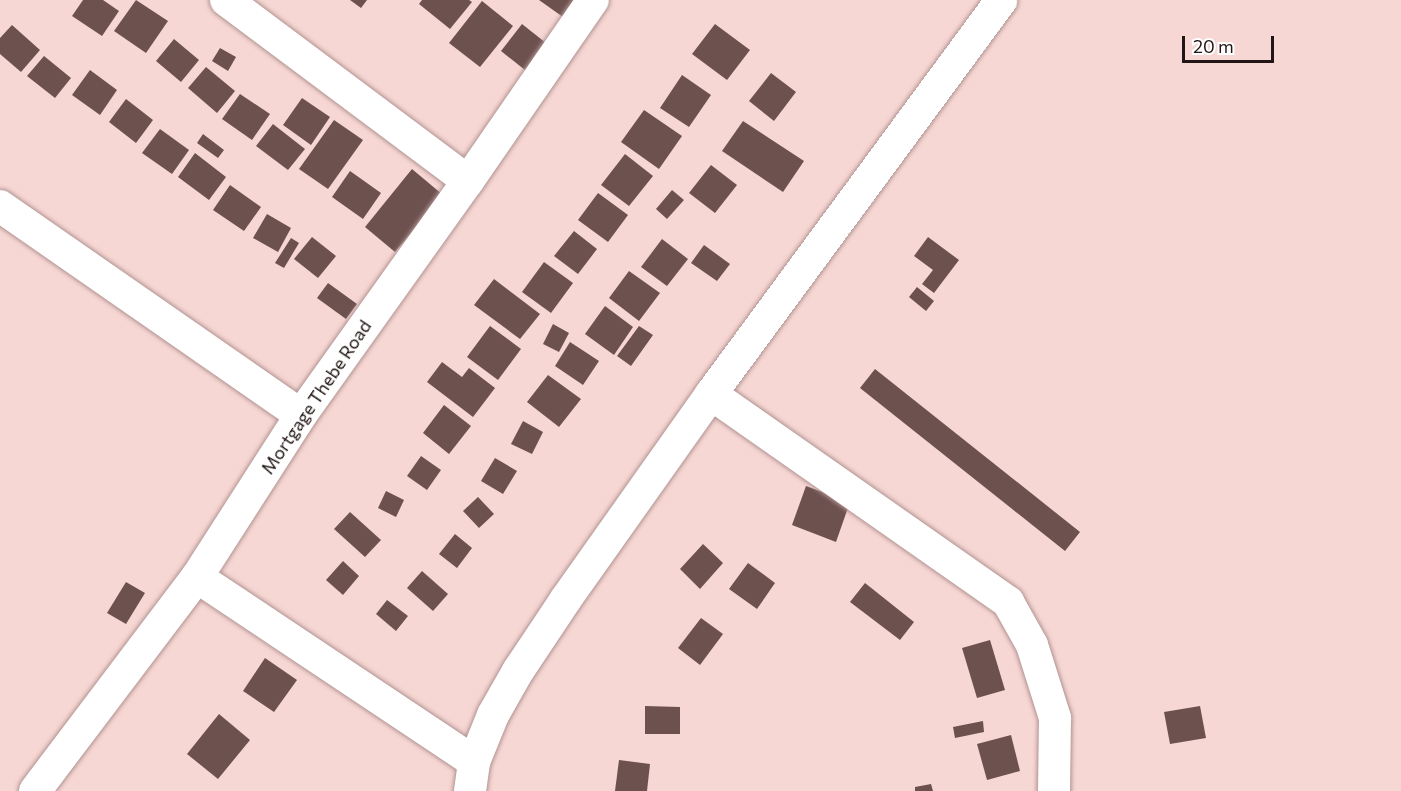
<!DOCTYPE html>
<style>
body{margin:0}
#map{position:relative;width:1401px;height:791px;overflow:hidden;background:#f7d7d4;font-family:Commissioner,sans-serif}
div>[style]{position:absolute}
.building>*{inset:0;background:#6c514f}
.roads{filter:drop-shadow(0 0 2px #b19391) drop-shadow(0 0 2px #b19391)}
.minor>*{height:32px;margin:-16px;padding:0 16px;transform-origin:16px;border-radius:16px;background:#fff}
span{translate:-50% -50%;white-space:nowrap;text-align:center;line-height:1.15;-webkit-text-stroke:6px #fff;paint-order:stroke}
.street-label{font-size:18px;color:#211615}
.scale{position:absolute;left:1182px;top:36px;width:92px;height:27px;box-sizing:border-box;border:3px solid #211615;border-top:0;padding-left:8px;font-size:18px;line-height:21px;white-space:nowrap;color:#211615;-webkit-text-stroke:4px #fff;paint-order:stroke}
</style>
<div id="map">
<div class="building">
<div style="clip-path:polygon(83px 0,103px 0,119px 11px,102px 36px,72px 16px)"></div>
<div style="clip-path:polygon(136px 0,168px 21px,146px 53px,114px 31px)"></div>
<div style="clip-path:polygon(350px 0,367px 0,361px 8px)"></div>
<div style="clip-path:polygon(422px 0,469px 0,472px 2px,450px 29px,419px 4px)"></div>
<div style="clip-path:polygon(539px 0,585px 0,570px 22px)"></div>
<div style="clip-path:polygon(482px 1px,513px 26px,480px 67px,449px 43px)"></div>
<div style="clip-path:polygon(522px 24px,551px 47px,530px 74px,501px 51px)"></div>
<div style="clip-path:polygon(715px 24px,750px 50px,727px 80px,692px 54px)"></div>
<div style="clip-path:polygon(12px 25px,40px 50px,21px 72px,0 54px,0 38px)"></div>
<div style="clip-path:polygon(174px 39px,199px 60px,181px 82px,156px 61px)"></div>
<div style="clip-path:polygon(220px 48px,236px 57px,228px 71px,212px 61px)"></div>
<div style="clip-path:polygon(44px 56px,71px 78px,55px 98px,27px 76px)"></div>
<div style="clip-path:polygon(206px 67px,235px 91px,217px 113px,188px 88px)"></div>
<div style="clip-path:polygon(90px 70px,117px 90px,100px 115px,72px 95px)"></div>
<div style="clip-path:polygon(771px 73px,796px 92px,774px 121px,749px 101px)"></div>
<div style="clip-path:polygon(682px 75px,711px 95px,689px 127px,660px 108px)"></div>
<div style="clip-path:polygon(240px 94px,270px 114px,252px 140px,222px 119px)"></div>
<div style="clip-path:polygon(302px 98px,330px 117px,311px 145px,283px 125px)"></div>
<div style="clip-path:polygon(126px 99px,153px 120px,136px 143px,109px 122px)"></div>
<div style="clip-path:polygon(644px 110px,682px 136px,659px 169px,621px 142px)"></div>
<div style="clip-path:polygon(334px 120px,363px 140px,328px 189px,299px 169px)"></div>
<div style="clip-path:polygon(743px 121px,804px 161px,783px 192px,722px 151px)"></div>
<div style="clip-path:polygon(273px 124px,305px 149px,288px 170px,256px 146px)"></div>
<div style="clip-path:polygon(160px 129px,189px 150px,172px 174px,142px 153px)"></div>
<div style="clip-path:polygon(203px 134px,224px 150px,218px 158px,197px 143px)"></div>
<div style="clip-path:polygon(195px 153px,226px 177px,209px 200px,178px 177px)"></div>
<div style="clip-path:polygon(625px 154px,653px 176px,629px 206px,601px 185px)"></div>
<div style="clip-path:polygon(711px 165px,737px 185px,715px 213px,689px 193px)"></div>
<div style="clip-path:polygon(412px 169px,443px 195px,395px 252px,365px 227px)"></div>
<div style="clip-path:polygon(350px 171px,381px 193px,363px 219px,332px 197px)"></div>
<div style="clip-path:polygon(230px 185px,261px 207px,244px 231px,213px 210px)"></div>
<div style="clip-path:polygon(672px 190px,684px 200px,667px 219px,656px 209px)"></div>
<div style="clip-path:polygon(598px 193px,628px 215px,608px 242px,578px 220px)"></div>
<div style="clip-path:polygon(267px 214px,291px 228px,278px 252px,253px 238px)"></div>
<div style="clip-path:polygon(574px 231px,597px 249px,578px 274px,554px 256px)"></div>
<div style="clip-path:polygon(312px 237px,336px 256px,318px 278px,294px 259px)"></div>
<div style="clip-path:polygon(928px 237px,959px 260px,934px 293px,922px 284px,933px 270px,914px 256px)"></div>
<div style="clip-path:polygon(291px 238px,299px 243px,284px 268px,275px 263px)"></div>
<div style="clip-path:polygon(662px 239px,688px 259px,667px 286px,641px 267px)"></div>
<div style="clip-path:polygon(704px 245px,730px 264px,717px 281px,691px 263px)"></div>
<div style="clip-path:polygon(544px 262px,573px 283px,551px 313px,522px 292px)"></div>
<div style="clip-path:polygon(629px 271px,660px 293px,639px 321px,609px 298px)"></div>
<div style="clip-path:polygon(494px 279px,540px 314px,520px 339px,474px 305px)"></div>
<div style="clip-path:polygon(328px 283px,357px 304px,346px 319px,317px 298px)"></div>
<div style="clip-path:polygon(917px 287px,934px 301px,926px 311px,909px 297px)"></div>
<div style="clip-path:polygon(605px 306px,633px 327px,614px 355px,585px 334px)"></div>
<div style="clip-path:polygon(553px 324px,569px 333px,559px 352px,543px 344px)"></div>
<div style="clip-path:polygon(490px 326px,521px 349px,498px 380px,467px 357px)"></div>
<div style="clip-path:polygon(639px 326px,653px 335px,631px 366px,617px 356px)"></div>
<div style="clip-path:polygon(570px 342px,599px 361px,583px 385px,555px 366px)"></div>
<div style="clip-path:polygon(442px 362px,462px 377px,469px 368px,495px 388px,473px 417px,427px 382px)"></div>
<div style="clip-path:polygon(875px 369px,1080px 532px,1065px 551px,860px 388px)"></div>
<div style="clip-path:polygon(548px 375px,581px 399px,559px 427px,527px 402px)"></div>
<div style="clip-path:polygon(444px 405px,471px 426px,449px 454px,423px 433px)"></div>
<div style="clip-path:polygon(523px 421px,543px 432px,532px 454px,511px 444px)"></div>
<div style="clip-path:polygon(421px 456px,441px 470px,427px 490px,407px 476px)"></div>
<div style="clip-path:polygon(495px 458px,517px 471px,503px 494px,481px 481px)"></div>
<div style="clip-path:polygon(806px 486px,850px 502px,836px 542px,792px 525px)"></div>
<div style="clip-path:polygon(386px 491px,404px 500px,396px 517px,378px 508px)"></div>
<div style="clip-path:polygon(478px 497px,494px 514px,479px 528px,463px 511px)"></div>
<div style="clip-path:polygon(350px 512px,381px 540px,365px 557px,334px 529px)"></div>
<div style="clip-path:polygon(455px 534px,472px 548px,457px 568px,439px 554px)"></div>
<div style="clip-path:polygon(703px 544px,723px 563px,700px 589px,680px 569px)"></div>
<div style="clip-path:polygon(343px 561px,359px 576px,343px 595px,326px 580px)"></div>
<div style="clip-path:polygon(748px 563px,775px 583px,757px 609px,729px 589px)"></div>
<div style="clip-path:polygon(422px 571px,448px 594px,433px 611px,407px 588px)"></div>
<div style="clip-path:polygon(126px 582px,145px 593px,126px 624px,107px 613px)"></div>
<div style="clip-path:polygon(865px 583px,914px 622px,900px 640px,850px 602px)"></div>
<div style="clip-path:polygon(387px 600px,408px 616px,396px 631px,376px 614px)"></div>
<div style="clip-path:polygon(701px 618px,723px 634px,700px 665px,678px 648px)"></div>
<div style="clip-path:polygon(990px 640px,1005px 690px,977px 698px,962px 648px)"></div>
<div style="clip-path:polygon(265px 658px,297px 680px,274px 712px,243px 691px)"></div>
<div style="clip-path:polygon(645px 706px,680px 707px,680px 734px,645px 734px)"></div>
<div style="clip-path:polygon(1200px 706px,1206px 738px,1170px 744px,1164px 712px)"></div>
<div style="clip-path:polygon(219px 714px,250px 740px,218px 779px,187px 754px)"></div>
<div style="clip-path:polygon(983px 721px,984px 732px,955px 738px,953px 727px)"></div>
<div style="clip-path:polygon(1011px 735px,1020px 771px,987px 780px,977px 744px)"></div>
<div style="clip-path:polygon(619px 760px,650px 764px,647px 791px,615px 791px)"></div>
<div style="clip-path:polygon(931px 784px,933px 791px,915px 791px,915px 787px)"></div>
</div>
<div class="roads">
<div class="minor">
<div style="left:226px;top:0;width:302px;rotate:36.8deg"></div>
<div style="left:0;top:206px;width:366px;rotate:34.8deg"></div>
<div style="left:711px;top:394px;width:363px;rotate:35deg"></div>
<div style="left:1008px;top:602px;width:49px;rotate:60.8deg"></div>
<div style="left:1032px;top:645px;width:77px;rotate:72.5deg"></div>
<div style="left:1055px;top:718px;width:73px;rotate:90.8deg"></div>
<div style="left:197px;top:577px;width:333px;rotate:33.7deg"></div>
<div style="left:35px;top:791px;width:268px;rotate:-52.9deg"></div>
<div style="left:197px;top:577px;width:193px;rotate:-57.3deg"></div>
<div style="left:301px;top:415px;width:287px;rotate:-54.5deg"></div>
<div style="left:468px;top:181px;width:220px;rotate:-55.4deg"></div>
<div style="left:470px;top:791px;width:29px;rotate:-82deg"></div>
<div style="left:474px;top:762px;width:51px;rotate:-68deg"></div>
<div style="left:493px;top:715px;width:51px;rotate:-60.4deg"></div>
<div style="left:518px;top:671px;width:87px;rotate:-56.3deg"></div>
<div style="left:566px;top:599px;width:251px;rotate:-54.7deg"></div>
<div style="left:711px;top:394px;width:489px;rotate:-53.6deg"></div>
</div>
</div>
<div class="street-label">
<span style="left:316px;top:397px;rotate:-56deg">Mortgage Thebe Road</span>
</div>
<div class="scale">20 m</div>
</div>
